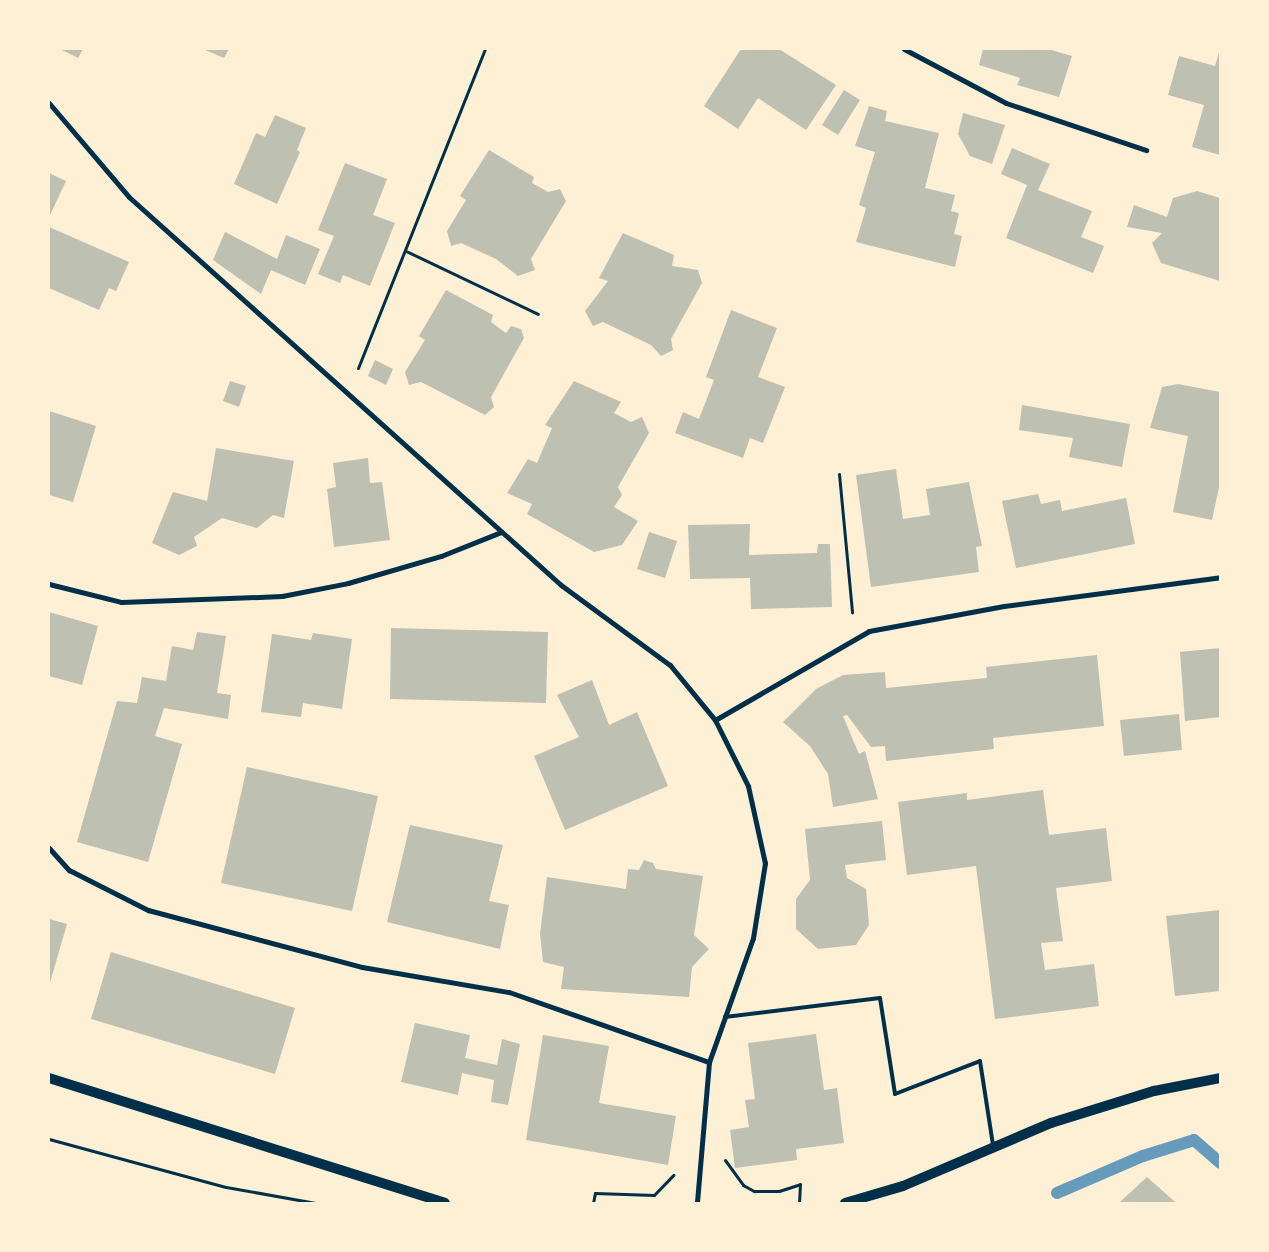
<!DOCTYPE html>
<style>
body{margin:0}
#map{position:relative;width:1269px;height:1252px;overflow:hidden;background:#fdf0d5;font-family:"Public Sans",sans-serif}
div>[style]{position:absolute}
.stream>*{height:12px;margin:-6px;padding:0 6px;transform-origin:6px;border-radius:6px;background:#669bbc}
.building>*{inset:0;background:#bec0b2}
.path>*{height:3px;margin:-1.5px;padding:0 1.5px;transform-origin:1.5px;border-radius:1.5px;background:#003049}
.service>*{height:4px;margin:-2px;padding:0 2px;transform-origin:2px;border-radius:2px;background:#003049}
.minor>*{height:5px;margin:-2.5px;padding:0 2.5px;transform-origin:2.5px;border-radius:2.5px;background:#003049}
.secondary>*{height:10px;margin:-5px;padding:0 5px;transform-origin:5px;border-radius:5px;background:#003049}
span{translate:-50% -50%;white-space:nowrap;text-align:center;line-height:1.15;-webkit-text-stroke:4.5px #fdf0d5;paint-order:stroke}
.frame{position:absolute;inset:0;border:50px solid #fdf0d5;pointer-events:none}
</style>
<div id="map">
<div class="stream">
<div style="left:1057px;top:1193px;width:94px;rotate:-23.3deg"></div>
<div style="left:1143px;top:1156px;width:53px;rotate:-17.4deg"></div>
<div style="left:1194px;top:1140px;width:35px;rotate:41deg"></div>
</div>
<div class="building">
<div style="clip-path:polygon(60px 49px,83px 49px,78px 58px)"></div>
<div style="clip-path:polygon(203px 49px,229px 49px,224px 58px)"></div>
<div style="clip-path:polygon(741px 49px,779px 49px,836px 85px,806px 130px,758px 98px,738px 129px,704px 106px)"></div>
<div style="clip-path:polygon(983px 49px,1048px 49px,1072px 56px,1059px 97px,1017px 85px,1020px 78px,979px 65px)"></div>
<div style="clip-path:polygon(1220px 49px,1220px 155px,1192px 147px,1204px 105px,1168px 95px,1179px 56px,1215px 66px)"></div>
<div style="clip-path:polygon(844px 90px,860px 100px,838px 135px,822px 125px)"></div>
<div style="clip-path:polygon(869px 106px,887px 111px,885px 121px,939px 133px,925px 188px,955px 195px,951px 211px,959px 213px,954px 234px,962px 236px,955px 267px,856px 242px,866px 208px,859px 205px,875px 152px,855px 146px)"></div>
<div style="clip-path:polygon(963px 113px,1005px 125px,992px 164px,970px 156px,958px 134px)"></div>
<div style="clip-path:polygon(275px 115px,306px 128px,297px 150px,300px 152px,277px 204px,234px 184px,256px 133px,265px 137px)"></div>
<div style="clip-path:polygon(1012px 148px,1050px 164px,1038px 190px,1092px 211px,1081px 237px,1104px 246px,1093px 273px,1006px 238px,1027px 185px,1001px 174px)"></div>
<div style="clip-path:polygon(489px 150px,534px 177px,532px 183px,548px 192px,560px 189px,566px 201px,531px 259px,535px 270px,518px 276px,496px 259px,461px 243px,451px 246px,447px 231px,466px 200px,460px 196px)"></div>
<div style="clip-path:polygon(345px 163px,387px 179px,373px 215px,395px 223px,370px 286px,343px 275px,340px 283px,318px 274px,334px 236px,318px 230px)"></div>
<div style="clip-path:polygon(49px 173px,66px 181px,50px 215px,49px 214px)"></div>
<div style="clip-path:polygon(1197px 191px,1220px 198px,1220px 281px,1161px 263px,1152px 243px,1162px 233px,1127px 227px,1134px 205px,1167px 217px,1173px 198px)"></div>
<div style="clip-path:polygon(49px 227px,129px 262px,116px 291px,109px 288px,99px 310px,49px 288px)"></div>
<div style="clip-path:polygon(225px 232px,277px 259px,286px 235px,320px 249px,305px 285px,271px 270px,261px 294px,213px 260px)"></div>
<div style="clip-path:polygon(623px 233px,674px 255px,672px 266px,698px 270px,702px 283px,671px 339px,673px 350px,661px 356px,651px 345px,603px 322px,593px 326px,585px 311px,608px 281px,599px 278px)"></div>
<div style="clip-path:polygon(446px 290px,493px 315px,491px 322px,506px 333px,511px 326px,521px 329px,524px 338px,491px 397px,494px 407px,485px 415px,421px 382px,409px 385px,405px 372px,425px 340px,419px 336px)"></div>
<div style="clip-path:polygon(731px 310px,777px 328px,758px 377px,785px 387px,763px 443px,750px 438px,743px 458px,675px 433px,683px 412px,699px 419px,714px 380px,706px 377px)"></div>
<div style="clip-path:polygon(375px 360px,393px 369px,386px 385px,368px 376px)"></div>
<div style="clip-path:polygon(230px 381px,246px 386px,239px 407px,223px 401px)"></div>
<div style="clip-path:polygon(574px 381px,621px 402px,614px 413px,631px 422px,642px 417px,649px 433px,618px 487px,622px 495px,614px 507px,638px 521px,622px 545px,594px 552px,527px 514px,532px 504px,507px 493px,528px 459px,537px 463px,552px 428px,545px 425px)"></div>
<div style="clip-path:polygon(1178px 384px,1220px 392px,1220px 483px,1212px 520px,1173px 512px,1188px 436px,1150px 428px,1162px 387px)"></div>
<div style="clip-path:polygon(1022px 405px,1130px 424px,1122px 467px,1069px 457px,1073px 438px,1019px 430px)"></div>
<div style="clip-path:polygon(49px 411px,96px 426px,73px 502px,49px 495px)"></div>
<div style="clip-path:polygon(216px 448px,294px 461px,284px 518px,273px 515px,257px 528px,222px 518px,194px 537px,197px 546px,179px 555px,152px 543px,173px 492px,207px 501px)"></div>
<div style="clip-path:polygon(368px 458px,370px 483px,382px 482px,390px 540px,334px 547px,327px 489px,336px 487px,333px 463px)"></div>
<div style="clip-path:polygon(896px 469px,903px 519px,930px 515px,926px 489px,969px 482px,982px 546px,976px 547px,979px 572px,871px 587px,856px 475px)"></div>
<div style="clip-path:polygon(1038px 494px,1041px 504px,1060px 500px,1062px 511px,1126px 498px,1135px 544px,1016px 568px,1002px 501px)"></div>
<div style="clip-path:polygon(750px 524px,749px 555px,817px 553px,818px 544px,830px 544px,832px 607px,751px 609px,750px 578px,690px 579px,688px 525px)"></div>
<div style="clip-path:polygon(649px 532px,677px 541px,665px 578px,637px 569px)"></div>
<div style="clip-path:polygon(49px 612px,98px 626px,82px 685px,49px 676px)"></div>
<div style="clip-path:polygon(391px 628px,548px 632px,546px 703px,390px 699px)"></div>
<div style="clip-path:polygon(197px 632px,226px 636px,217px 693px,231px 695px,228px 719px,164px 708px,155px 736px,182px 744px,148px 862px,77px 842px,117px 701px,137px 703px,142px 677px,166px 681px,172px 646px,193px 650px)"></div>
<div style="clip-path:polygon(313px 633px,352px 639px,342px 709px,303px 703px,301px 717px,261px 712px,272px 634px,311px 640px)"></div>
<div style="clip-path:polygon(1220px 648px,1220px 717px,1185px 721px,1180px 652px)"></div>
<div style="clip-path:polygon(1097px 655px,1104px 726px,993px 738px,994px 749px,886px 761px,885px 746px,871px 747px,847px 715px,843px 716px,859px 754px,865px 751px,878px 799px,833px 807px,828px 774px,810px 746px,783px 722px,816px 689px,843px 675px,885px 672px,886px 688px,987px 678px,986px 667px)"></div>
<div style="clip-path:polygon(592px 680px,609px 725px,637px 712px,668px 786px,565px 830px,534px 756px,579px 737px,557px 695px)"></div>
<div style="clip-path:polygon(1179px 714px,1182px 750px,1124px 756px,1120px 720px)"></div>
<div style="clip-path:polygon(247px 767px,378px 796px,352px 911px,221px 883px)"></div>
<div style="clip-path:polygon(1043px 790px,1049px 835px,1106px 828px,1112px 881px,1056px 888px,1063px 941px,1041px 943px,1045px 970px,1094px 964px,1099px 1006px,995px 1019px,976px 866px,907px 875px,898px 802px,967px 793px,967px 800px)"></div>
<div style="clip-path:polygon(882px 821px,886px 860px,845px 865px,847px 878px,866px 889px,869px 925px,856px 945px,818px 949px,796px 929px,796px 899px,810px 880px,805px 829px)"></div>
<div style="clip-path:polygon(410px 825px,503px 845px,489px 901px,509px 905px,500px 949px,387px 922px)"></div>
<div style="clip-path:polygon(644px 860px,653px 863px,656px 869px,703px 876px,694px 935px,709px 949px,692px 967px,689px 997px,561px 989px,564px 967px,543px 962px,540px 934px,547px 877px,626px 889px,628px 869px,639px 870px)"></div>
<div style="clip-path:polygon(1220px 910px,1220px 991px,1175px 996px,1166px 916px)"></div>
<div style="clip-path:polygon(49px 919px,67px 924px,49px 986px)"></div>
<div style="clip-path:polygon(111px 952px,295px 1008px,275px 1074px,91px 1019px)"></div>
<div style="clip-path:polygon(415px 1023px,470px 1035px,465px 1058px,497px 1065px,502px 1039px,520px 1044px,508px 1105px,491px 1102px,494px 1080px,462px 1073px,458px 1095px,401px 1082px)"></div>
<div style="clip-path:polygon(816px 1034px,824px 1090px,837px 1088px,844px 1143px,796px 1149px,797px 1160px,735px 1168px,730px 1130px,749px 1127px,745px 1100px,755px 1099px,748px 1043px)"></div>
<div style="clip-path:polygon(543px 1035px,609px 1046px,599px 1103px,676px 1116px,668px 1165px,526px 1140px)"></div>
<div style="clip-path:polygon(1147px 1177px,1174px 1201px,1176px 1203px,1119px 1203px)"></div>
</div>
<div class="path">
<div style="left:406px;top:251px;width:146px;rotate:25.5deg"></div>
<div style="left:358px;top:368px;width:343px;rotate:-68.3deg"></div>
<div style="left:839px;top:474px;width:139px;rotate:84.6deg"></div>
<div style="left:49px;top:1139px;width:183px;rotate:15.2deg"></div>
<div style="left:226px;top:1187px;width:91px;rotate:10.1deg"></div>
<div style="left:725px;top:1160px;width:31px;rotate:54deg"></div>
<div style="left:743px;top:1185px;width:13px;rotate:29deg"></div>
<div style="left:754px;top:1191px;width:25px"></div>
<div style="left:779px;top:1191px;width:22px;rotate:-18deg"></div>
<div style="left:800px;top:1184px;width:19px;rotate:93deg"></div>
<div style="left:593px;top:1203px;width:10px;rotate:-79deg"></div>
<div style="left:595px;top:1193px;width:59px;rotate:1.9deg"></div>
<div style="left:654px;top:1195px;width:28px;rotate:-46deg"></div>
</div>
<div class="service">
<div style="left:725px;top:1017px;width:156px;rotate:-7deg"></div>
<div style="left:880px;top:998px;width:97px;rotate:81.1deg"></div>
<div style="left:895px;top:1094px;width:91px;rotate:-21.2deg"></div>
<div style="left:980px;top:1061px;width:85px;rotate:81.2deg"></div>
</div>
<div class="minor">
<div style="left:904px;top:49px;width:115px;rotate:27.9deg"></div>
<div style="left:1006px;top:103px;width:148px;rotate:18.6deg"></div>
<div style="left:49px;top:103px;width:123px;rotate:49.6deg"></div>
<div style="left:129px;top:197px;width:581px;rotate:41.93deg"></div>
<div style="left:561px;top:585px;width:135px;rotate:36.3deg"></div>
<div style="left:670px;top:665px;width:71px;rotate:50.7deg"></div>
<div style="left:715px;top:720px;width:74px;rotate:63.4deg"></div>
<div style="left:748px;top:786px;width:79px;rotate:77.6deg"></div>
<div style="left:765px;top:863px;width:76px;rotate:99.1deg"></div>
<div style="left:753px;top:938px;width:132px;rotate:109.5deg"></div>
<div style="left:709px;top:1062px;width:142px;rotate:94.9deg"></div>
<div style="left:49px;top:584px;width:74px;rotate:14deg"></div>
<div style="left:121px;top:602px;width:161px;rotate:-2.1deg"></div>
<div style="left:282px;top:596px;width:67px;rotate:-11.1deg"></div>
<div style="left:348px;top:583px;width:97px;rotate:-16.2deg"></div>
<div style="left:441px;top:556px;width:65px;rotate:-21.8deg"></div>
<div style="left:715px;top:720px;width:178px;rotate:-30deg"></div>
<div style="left:869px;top:631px;width:137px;rotate:-10.5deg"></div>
<div style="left:1004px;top:606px;width:218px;rotate:-7.6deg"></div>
<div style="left:49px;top:848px;width:30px;rotate:48deg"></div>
<div style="left:69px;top:870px;width:89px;rotate:26.9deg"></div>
<div style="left:148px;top:910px;width:221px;rotate:14.9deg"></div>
<div style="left:362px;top:967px;width:149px;rotate:9.7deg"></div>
<div style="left:509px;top:992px;width:212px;rotate:19.3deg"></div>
</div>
<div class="secondary">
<div style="left:49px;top:1078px;width:415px;rotate:17.5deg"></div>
<div style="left:845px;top:1203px;width:60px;rotate:-16.3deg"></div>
<div style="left:903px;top:1186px;width:161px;rotate:-23.1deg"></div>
<div style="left:1051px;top:1123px;width:108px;rotate:-17.3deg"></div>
<div style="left:1154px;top:1091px;width:67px;rotate:-11.1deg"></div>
</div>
<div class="frame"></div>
</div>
